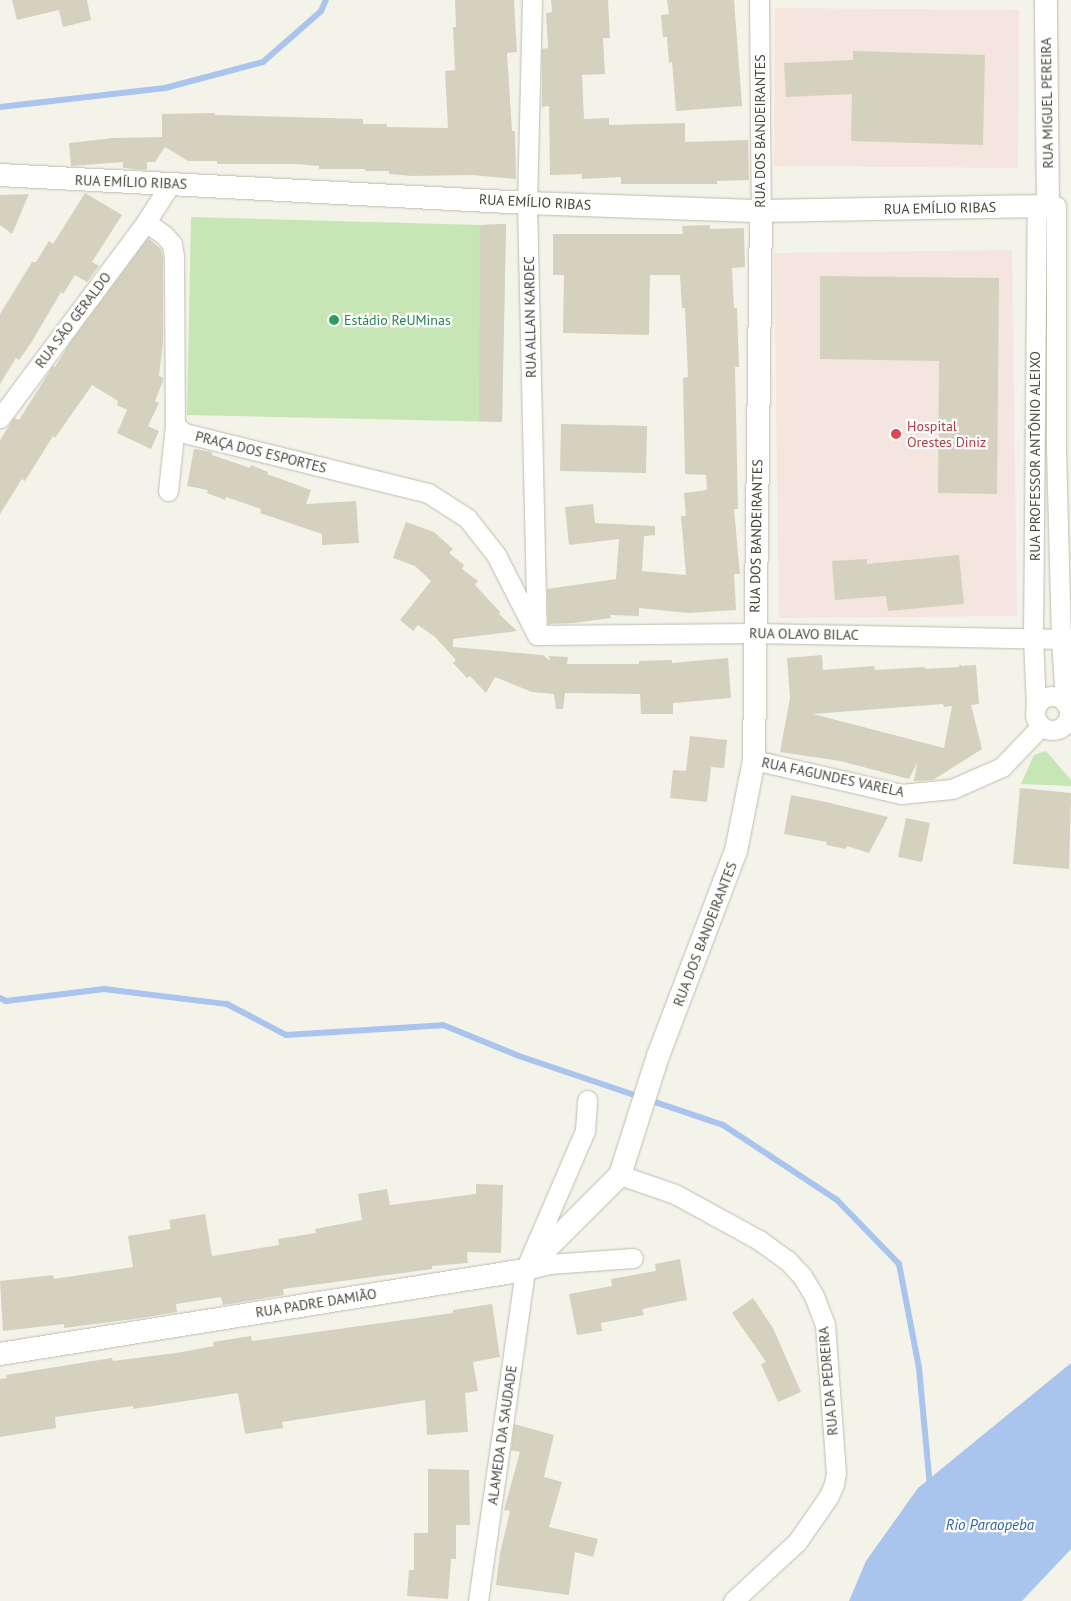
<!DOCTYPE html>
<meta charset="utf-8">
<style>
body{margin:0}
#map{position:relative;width:1071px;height:1601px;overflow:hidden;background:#f4f3ea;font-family:"PT Sans",sans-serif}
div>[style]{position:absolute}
.medical>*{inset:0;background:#f4e5de}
.green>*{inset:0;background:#c6e6b5}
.water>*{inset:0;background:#a9c4ed}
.stream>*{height:6px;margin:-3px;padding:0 3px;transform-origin:3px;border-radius:3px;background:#a9c4ed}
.building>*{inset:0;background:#d5d1bf}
.roads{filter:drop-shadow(0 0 1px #bfbcac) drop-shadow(0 0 1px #bfbcac)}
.minor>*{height:19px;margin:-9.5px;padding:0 9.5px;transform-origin:9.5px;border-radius:9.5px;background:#fff}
.minor>.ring{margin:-9.5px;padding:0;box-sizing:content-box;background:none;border:19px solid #fff;border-radius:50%}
.tertiary>*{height:22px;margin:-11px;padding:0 11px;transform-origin:11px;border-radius:11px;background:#fff}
.dots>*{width:14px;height:14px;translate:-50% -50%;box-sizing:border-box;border:2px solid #fff;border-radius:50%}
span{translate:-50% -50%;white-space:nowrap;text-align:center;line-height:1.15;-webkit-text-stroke:4.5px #fff;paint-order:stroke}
.street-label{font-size:14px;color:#474438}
.leisure-label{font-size:14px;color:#27864d}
.left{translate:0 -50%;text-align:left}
.health-label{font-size:14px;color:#be3a42}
.water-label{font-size:15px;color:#3663ae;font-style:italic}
</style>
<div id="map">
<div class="medical">
<div style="clip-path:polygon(775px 8px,1019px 10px,1018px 168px,774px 166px)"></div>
<div style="clip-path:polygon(1012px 250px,1017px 616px,779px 618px,774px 253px)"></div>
</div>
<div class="green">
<div style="clip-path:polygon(191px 217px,480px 225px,506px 224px,502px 422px,187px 415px)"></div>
<div style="clip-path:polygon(1046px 751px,1071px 780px,1071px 786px,1021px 784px,1034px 755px)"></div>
</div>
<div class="water">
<div style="clip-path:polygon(1071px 1363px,1071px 1549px,1022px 1601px,849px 1601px,866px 1561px,918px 1488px)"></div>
</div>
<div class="stream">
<div style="left:0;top:107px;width:166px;rotate:-6.6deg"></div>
<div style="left:165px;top:88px;width:101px;rotate:-14.9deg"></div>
<div style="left:263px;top:62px;width:77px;rotate:-41.3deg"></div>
<div style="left:321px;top:11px;width:12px;rotate:-66deg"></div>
<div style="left:0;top:998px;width:7px;rotate:27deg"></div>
<div style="left:6px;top:1001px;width:99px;rotate:-7deg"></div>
<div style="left:104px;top:989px;width:124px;rotate:7deg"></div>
<div style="left:227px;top:1004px;width:67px;rotate:27.7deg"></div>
<div style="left:286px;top:1035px;width:157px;rotate:-3.6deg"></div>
<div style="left:443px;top:1025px;width:82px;rotate:22.2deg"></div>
<div style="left:519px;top:1056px;width:215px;rotate:18.7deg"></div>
<div style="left:723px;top:1125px;width:136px;rotate:33.3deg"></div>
<div style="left:837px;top:1200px;width:89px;rotate:45.9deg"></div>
<div style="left:899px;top:1264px;width:106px;rotate:79.1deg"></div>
<div style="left:919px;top:1368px;width:119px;rotate:84.7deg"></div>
</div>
<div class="building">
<div style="clip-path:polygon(12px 0,87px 0,91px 20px,63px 27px,59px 10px,17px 20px)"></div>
<div style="clip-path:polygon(455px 0,514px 0,517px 52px,507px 53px,512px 131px,515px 131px,516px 179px,472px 175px,412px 176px,389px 174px,389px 171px,365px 171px,365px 169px,319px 169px,319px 166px,296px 164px,217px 164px,217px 161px,188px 161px,165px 147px,155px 162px,147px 162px,147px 170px,123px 168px,123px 162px,71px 166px,69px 143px,113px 138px,162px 137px,162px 114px,215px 113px,215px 115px,363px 119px,363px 124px,387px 124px,387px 127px,448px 128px,445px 71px,455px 70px,453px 27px,456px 27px)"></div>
<div style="clip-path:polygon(551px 0,608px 0,610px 38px,603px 38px,605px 74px,582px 75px,584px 119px,609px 118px,609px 125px,685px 123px,685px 142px,748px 140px,749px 180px,717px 181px,717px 184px,621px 184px,621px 177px,582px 179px,582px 174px,550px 175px,549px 106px,542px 107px,542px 49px,548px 48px,546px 13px,552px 12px)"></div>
<div style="clip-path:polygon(667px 0,734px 0,742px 106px,676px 111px,672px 62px,669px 63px,667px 37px,663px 37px,661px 15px,669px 14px)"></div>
<div style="clip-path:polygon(853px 51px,985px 55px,983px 145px,851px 141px,852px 94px,786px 97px,784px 63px,853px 60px)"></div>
<div style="clip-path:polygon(85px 193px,122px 215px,92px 262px,99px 266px,87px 282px,75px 275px,63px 294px,61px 292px,31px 343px,19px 360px,16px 358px,0 384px,0 314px,32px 262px,36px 262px,49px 241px,53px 244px)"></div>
<div style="clip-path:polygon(29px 194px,12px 234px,0 225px,0 195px)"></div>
<div style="clip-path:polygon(506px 224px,502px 422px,479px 421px,480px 225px)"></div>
<div style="clip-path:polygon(710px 225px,710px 229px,744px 228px,745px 267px,732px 268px,734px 308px,737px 308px,739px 367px,735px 367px,738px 509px,734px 509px,740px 574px,734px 574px,736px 610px,688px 613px,639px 608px,639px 616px,610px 615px,611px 618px,574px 623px,548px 624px,547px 589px,616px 579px,619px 539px,569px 545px,565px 507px,593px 504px,595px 523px,655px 526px,655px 535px,644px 536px,642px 571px,686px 575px,681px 516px,686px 516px,684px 493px,707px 490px,706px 475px,685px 474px,683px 378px,688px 377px,685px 308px,682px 308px,680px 275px,650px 275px,649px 335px,563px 333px,564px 275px,553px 275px,553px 234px,683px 234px,682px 226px)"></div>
<div style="clip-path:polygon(148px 238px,161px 249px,163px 257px,163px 342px,159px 376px,163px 378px,163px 381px,155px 401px,159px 403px,148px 426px,159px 431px,151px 449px,117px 433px,127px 410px,117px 405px,118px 401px,92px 385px,55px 438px,53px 436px,25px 481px,22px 479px,0 514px,0 440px,14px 418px,19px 420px,53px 366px,55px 367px,70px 343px)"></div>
<div style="clip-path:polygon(820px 276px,999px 278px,997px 494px,938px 493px,939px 361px,820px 359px)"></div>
<div style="clip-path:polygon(561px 424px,647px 426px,646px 473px,560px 471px)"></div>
<div style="clip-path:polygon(194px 449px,212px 452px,212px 455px,250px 468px,251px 465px,268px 472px,267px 474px,311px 490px,306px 504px,356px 501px,359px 543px,322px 545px,322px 534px,260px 513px,261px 509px,226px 497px,225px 500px,207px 493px,208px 490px,187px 486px)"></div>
<div style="clip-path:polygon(406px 522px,434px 532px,453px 549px,449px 553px,464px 565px,462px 569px,478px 581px,475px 585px,500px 612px,499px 614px,517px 631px,453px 639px,453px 647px,543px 655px,550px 661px,549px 656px,568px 657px,567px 664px,639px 664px,639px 661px,672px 660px,672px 663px,728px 658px,731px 698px,673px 703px,673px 714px,641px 714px,640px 694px,565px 693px,563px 709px,556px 709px,554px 694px,532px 692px,495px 677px,486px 693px,470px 676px,467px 678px,453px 663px,456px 660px,435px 637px,418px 625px,413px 631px,400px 620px,431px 581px,415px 566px,393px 558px)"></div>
<div style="clip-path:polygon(959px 555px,964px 604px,888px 611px,886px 596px,835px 600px,832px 561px,867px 559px,867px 564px)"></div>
<div style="clip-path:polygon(evenodd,822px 655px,823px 670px,874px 666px,875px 670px,925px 667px,925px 669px,959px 667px,960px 663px,961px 666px,976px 665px,979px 704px,971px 705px,982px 749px,933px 780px,914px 781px,917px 763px,909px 779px,840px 761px,780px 752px,790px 698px,787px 658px,822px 655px,943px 704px,944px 707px,952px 706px,944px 748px,813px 714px,943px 704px)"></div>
<div style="clip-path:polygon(690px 736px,727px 740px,724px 768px,711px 767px,707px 802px,670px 798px,673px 770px,686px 771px)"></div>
<div style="clip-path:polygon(1020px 788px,1071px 793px,1069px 869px,1013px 864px)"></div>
<div style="clip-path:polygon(791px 795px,826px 802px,888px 817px,869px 853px,847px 846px,846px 849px,826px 845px,827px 842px,784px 834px)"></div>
<div style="clip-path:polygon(906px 818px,930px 823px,922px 862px,898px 857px)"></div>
<div style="clip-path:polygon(476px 1184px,503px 1185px,501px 1253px,467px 1252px,468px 1263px,432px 1266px,432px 1269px,283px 1289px,284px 1295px,236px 1303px,223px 1305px,221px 1297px,176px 1304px,177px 1312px,141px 1318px,64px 1328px,64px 1324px,3px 1331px,0 1281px,53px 1275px,54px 1279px,133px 1267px,128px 1236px,171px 1229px,169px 1220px,205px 1214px,212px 1256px,279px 1245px,278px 1239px,316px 1233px,315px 1229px,362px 1220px,358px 1194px,387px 1189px,390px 1205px,476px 1194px)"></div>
<div style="clip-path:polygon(680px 1259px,687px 1300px,642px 1309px,644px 1315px,601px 1323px,602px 1331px,577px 1335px,569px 1294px,612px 1286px,611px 1279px,656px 1271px,655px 1264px)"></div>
<div style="clip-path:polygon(753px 1298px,773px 1328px,801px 1392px,778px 1402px,761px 1364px,766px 1362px,732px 1313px)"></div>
<div style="clip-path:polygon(492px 1304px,500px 1357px,473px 1362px,478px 1391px,465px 1393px,468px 1432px,427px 1435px,425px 1400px,282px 1422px,283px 1428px,245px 1434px,238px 1393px,133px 1409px,133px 1406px,55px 1417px,56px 1428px,0 1437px,0 1379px,7px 1378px,6px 1375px,112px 1358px,113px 1361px,176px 1353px,214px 1346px,213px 1342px,251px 1336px,252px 1341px,453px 1313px,453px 1310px)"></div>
<div style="clip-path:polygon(514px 1424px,554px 1435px,544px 1477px,562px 1482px,549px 1527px,598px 1539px,593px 1557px,575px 1552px,569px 1595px,496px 1585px,500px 1553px,510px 1511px,504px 1510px,520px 1452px,511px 1450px)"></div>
<div style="clip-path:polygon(428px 1469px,469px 1470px,470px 1525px,456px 1525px,456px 1559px,451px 1559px,448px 1599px,407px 1596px,409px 1570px,414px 1570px,414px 1533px,428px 1533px)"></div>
</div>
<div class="roads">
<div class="minor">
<div style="left:532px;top:0;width:203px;rotate:91.4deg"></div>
<div style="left:527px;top:203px;width:428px;rotate:88.7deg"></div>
<div style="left:759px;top:0;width:211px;rotate:89.5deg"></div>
<div style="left:171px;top:183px;width:46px;rotate:122.7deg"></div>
<div style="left:146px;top:222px;width:22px;rotate:36deg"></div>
<div style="left:164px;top:235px;width:12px;rotate:48deg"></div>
<div style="left:172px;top:244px;width:12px;rotate:81deg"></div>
<div style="left:174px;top:256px;width:169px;rotate:89.7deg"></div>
<div style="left:175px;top:425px;width:12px;rotate:42deg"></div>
<div style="left:184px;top:433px;width:251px;rotate:13.8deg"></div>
<div style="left:428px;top:493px;width:46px;rotate:32.7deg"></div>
<div style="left:467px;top:518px;width:47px;rotate:51.9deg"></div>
<div style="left:496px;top:555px;width:90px;rotate:62.9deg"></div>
<div style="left:1056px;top:206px;width:243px;rotate:90deg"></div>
<div style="left:1056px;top:449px;width:190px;rotate:88.5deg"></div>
<div style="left:1061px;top:639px;width:64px;rotate:86.4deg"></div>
<div style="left:0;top:418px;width:244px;rotate:-53.3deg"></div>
<div style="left:168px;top:491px;width:66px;rotate:-83.9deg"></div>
<div style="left:537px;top:635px;width:217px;rotate:-0.5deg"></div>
<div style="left:754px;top:633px;width:317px;rotate:1.1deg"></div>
<div class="ring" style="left:1035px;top:696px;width:15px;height:15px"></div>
<div style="left:1036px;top:707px;width:68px;rotate:-92.5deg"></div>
<div style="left:1033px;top:639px;width:433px;rotate:-89.5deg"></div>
<div style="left:754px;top:760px;width:151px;rotate:13deg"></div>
<div style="left:901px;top:794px;width:51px;rotate:-5.6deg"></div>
<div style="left:952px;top:789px;width:55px;rotate:-23.7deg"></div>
<div style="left:1002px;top:767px;width:57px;rotate:-46.4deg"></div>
<div style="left:620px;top:1175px;width:58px;rotate:19.1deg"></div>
<div style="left:675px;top:1194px;width:96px;rotate:28.7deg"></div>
<div style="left:759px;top:1240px;width:34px;rotate:36deg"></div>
<div style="left:787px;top:1260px;width:22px;rotate:47deg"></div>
<div style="left:802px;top:1276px;width:23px;rotate:59deg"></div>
<div style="left:814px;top:1296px;width:30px;rotate:69deg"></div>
<div style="left:825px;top:1324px;width:149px;rotate:85.8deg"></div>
<div style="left:836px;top:1473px;width:11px;rotate:100deg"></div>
<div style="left:834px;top:1484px;width:13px;rotate:113deg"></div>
<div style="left:829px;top:1496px;width:56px;rotate:124.8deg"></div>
<div style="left:797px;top:1542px;width:87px;rotate:137.3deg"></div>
<div style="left:525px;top:1270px;width:25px;rotate:-14deg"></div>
<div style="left:549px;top:1264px;width:84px;rotate:-4.1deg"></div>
<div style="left:478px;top:1601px;width:334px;rotate:-81.9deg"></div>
<div style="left:525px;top:1270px;width:151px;rotate:-66.7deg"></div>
<div style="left:585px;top:1131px;width:31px;rotate:-86deg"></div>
</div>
<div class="tertiary">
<div style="left:0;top:175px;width:528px;rotate:3.04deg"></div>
<div style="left:527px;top:203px;width:234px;rotate:2deg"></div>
<div style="left:761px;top:211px;width:287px;rotate:-1deg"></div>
<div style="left:1048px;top:206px;width:206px;rotate:-90.6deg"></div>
<div style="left:0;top:1354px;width:532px;rotate:-9.09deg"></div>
<div style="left:525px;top:1270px;width:134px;rotate:-45deg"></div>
<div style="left:620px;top:1175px;width:125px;rotate:-72.3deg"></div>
<div style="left:658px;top:1056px;width:219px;rotate:-69.2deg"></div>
<div style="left:736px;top:851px;width:93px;rotate:-78.8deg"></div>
<div style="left:754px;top:760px;width:549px;rotate:-89.27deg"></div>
</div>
</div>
<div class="dots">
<div style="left:334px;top:320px;background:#2e9e5b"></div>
<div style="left:896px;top:434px;background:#e0444e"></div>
</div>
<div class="street-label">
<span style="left:1047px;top:103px;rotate:-91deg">RUA MIGUEL PEREIRA</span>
<span style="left:760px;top:131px;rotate:-90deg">RUA DOS BANDEIRANTES</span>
<span style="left:131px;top:182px;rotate:2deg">RUA EMÍLIO RIBAS</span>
<span style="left:535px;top:202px;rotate:3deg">RUA EMÍLIO RIBAS</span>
<span style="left:940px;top:208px;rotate:-1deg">RUA EMÍLIO RIBAS</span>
<span style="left:530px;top:317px;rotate:-91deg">RUA ALLAN KARDEC</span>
<span style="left:73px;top:320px;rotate:-53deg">RUA SÃO GERALDO</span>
<span style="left:261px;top:452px;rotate:14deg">PRAÇA DOS ESPORTES</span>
<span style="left:1035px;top:456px;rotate:-90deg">RUA PROFESSOR ANTÔNIO ALEIXO</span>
<span style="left:756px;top:536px;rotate:-89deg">RUA DOS BANDEIRANTES</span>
<span style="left:804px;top:634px;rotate:1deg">RUA OLAVO BILAC</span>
<span style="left:833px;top:777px;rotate:12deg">RUA FAGUNDES VARELA</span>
<span style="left:705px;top:934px;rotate:-69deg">RUA DOS BANDEIRANTES</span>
<span style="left:316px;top:1303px;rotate:-9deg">RUA PADRE DAMIÃO</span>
<span style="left:828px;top:1381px;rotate:-95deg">RUA DA PEDREIRA</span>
<span style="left:502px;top:1435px;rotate:-82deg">ALAMEDA DA SAUDADE</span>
</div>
<div class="leisure-label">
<span class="left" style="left:344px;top:320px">Estádio ReUMinas</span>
</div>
<div class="health-label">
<span class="left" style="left:907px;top:434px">Hospital<br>Orestes Diniz</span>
</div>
<div class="water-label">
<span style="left:990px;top:1525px">Rio Paraopeba</span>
</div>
</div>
